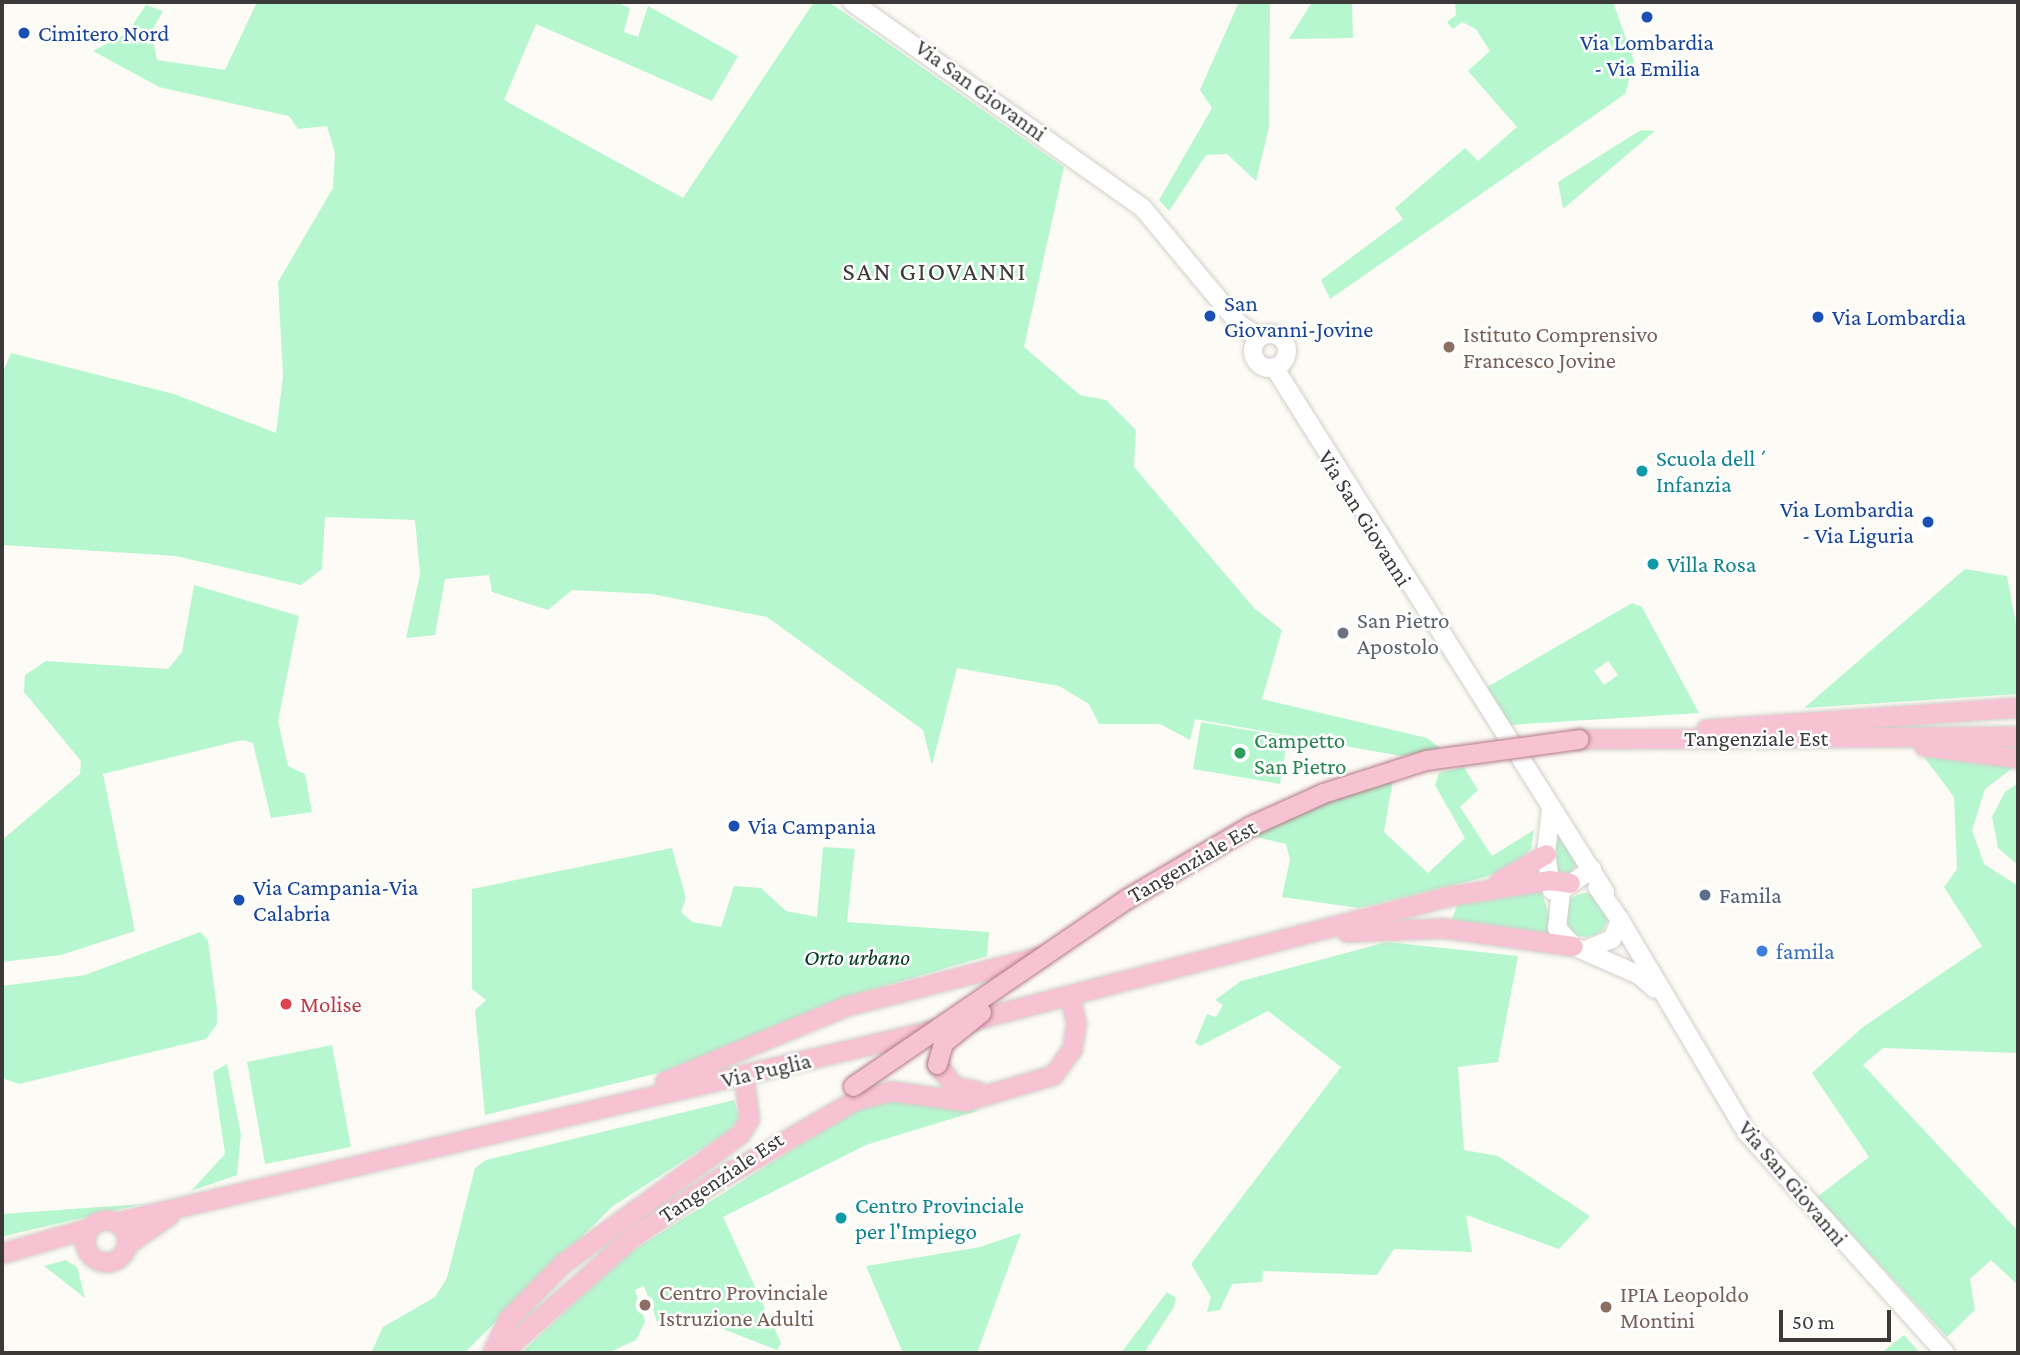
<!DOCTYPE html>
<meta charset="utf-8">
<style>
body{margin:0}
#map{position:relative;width:2020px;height:1355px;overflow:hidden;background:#fdfbf5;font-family:"Crimson Pro",serif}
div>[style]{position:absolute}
.green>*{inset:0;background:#b6f7cf}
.round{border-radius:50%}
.roads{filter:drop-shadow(0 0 2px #d2cfca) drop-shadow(0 0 2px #d2cfca)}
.secondary>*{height:18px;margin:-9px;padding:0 9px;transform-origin:9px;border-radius:9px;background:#fff}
.secondary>.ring{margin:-9px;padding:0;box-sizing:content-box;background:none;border:18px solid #fff;border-radius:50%}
.primary>*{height:19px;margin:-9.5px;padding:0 9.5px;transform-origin:9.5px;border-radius:9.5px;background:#f7c3d2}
.primary>.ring{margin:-9.5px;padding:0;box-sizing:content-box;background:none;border:19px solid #f7c3d2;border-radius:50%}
.bridges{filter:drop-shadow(0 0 2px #b17989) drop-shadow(0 0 2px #b17989)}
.primary-bridge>*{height:19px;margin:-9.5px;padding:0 9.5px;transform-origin:9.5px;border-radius:9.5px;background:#f7c3d2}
.dots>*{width:19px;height:19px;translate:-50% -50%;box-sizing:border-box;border:4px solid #fff;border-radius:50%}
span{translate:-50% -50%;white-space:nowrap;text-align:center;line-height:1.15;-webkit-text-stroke:5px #fff;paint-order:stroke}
.transit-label{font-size:23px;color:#164399}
.left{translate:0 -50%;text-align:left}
.right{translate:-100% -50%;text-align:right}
.street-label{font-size:23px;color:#3b3a38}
.education-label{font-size:23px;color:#785e54}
.culture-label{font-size:23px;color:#0d838f}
.worship-label{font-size:23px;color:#5b616d}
.leisure-label{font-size:23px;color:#27864d}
.service-label{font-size:23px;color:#4e5e75}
.shop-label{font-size:23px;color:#366cbe}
.park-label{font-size:23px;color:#003a20;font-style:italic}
.health-label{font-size:23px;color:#be3a42}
.quarter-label{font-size:26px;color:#3d3b37;letter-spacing:2px}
.frame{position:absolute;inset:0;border:4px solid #3b3a38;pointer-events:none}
.scale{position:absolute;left:1779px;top:1310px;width:112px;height:32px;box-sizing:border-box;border:4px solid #3b3a38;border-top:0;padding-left:9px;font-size:21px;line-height:24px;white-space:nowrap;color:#3b3a38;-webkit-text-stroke:5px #fff;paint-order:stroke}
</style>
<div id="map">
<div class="green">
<div style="clip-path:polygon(257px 2px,616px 2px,630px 8px,624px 32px,638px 37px,648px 6px,738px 56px,712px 101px,536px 24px,504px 100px,683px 198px,814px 2px,829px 2px,1064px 167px,1024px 347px,1080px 395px,1106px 400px,1136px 430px,1134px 467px,1254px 608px,1282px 630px,1262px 699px,1427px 738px,1440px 748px,1401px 756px,1195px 719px,1190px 740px,1160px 724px,1099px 724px,1089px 704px,1059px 686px,957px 668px,932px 765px,923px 730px,767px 617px,652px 594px,572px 590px,548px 610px,492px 592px,489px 575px,445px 579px,435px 635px,406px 638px,420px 574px,415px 520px,325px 517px,322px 569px,301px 585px,176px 556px,2px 545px,2px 374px,11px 353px,174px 394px,276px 433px,283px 376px,278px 282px,333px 188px,335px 153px,327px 126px,298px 129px,289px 116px,159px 87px,93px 51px,127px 33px,146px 5px,163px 11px,151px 32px,157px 60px,225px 70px)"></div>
<div style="clip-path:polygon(1239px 2px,1270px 2px,1269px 127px,1256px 181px,1227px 154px,1206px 155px,1169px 211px,1159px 200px,1212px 108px,1200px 90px)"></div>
<div style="clip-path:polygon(1312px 2px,1352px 2px,1353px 38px,1289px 39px)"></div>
<div style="clip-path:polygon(1455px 2px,1613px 2px,1634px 61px,1625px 94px,1330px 299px,1321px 280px,1403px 219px,1395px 208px,1465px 148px,1478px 161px,1517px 127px,1468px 71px,1490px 51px,1476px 29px,1462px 22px,1453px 29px,1447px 22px,1456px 15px)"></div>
<div style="clip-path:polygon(1641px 130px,1655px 131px,1563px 209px,1558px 182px)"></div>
<div style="clip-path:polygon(1965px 569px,2007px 576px,2018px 634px,2018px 694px,1804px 708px)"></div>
<div style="clip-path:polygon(194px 585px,299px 616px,278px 721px,288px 766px,305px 774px,312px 812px,271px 818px,253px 743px,242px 740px,103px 774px,135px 931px,61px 955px,2px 962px,2px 840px,80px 774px,81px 761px,24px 692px,25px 675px,46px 661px,168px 669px,182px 652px)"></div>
<div style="clip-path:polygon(evenodd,1632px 603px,1642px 607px,1699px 713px,1510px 725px,1487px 687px,1632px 603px,1608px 661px,1618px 675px,1604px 685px,1594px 671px,1608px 661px)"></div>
<div style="clip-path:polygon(1201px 722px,1288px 737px,1280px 784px,1193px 769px)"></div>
<div style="clip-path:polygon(1924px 757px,2018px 764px,1985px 789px,1972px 830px,1984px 864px,2018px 886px,2018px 1053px,1883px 1048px,1863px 1065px,2018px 1231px,2018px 1285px,1991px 1260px,1970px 1279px,1975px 1310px,1947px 1337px,1817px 1197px,1869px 1157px,1812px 1073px,1863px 1027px,1982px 946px,1944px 887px,1957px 869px,1954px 797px)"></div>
<div style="clip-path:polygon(1396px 762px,1384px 832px,1428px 873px,1465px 838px,1435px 785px,1439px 773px,1464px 767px,1478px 790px,1460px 807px,1492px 856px,1534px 830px,1531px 849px,1511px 868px,1482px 878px,1359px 908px,1282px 897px,1290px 859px,1286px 844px,1252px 836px)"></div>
<div style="clip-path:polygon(2018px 783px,2018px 865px,1998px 848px,1992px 817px,2005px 792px)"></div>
<div style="clip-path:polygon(1557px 832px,1578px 862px,1570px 874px,1558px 873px,1552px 861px)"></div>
<div style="clip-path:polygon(823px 847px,855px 849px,847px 922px,989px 932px,987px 956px,850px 996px,696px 1064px,485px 1115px,475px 1010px,486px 1000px,472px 989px,472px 889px,672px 848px,686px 898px,681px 912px,692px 922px,721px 927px,734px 886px,761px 888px,786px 911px,817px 917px)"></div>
<div style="clip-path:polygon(1541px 890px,1557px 939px,1451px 921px,1460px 899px)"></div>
<div class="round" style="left:1564px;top:893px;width:44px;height:44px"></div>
<div style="clip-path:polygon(200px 932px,208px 940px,217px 1008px,217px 1024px,206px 1039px,19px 1084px,2px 1078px,2px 986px,85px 975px)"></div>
<div style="clip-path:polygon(1387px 942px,1518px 956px,1498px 1062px,1458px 1067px,1464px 1150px,1498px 1156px,1590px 1216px,1559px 1249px,1466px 1215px,1472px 1252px,1394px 1249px,1377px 1275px,1263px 1271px,1262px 1282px,1232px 1284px,1220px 1310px,1207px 1312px,1211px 1297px,1191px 1264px,1341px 1067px,1268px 1011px,1200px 1046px,1195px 1043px,1207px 1014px,1216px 1017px,1223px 1005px,1215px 1000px,1241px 981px)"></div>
<div style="clip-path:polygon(332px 1045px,351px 1147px,265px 1164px,247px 1062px)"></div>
<div style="clip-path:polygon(227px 1064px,241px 1134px,237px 1175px,191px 1191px,225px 1154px,213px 1072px)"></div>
<div style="clip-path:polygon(886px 1099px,980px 1110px,866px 1145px,723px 1217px,781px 1343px,777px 1350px,705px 1322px,657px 1321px,644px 1286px,635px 1290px,645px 1322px,636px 1340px,608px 1353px,521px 1353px,623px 1257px,851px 1112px)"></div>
<div style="clip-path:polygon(734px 1100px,739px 1117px,728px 1132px,613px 1206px,464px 1353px,371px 1353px,383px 1327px,435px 1297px,447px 1278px,475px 1168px,486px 1160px)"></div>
<div style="clip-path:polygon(143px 1204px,21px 1232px,2px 1237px,2px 1214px)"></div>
<div style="clip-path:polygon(1021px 1233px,977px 1353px,903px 1353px,866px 1266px,980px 1247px)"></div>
<div style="clip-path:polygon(66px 1260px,77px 1267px,85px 1298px,44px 1266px)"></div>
<div style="clip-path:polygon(1167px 1292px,1176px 1298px,1174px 1307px,1144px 1353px,1121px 1353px)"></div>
<div style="clip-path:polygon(1904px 1335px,1920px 1353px,1881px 1353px)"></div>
</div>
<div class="roads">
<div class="secondary">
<div style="left:852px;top:2px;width:355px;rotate:35.3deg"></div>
<div style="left:1142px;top:207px;width:153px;rotate:50.3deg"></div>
<div style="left:1240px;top:325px;width:22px;rotate:32deg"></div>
<div class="ring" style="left:1253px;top:334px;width:16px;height:16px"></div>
<div style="left:1274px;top:367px;width:621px;rotate:57.77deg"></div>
<div style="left:1551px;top:808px;width:46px;rotate:96.2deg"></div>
<div style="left:1546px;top:854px;width:37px;rotate:81deg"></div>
<div style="left:1592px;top:869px;width:38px;rotate:145deg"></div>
<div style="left:1561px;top:891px;width:37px;rotate:96deg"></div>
<div style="left:1557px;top:928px;width:24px;rotate:48deg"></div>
<div style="left:1573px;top:946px;width:72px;rotate:23.7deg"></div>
<div style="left:1639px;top:975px;width:21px;rotate:41deg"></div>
<div style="left:1620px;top:920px;width:248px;rotate:59.2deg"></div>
<div style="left:1747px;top:1133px;width:296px;rotate:48deg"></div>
<div style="left:1585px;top:950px;width:29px;rotate:-22deg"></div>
<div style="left:1612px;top:939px;width:21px;rotate:-67deg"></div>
<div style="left:1620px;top:920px;width:40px;rotate:-124.9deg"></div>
</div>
<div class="primary">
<div style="left:1706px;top:729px;width:313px;rotate:-4deg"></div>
<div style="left:1579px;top:739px;width:439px;rotate:-0.4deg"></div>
<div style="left:1924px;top:746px;width:95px;rotate:7.3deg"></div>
<div style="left:1499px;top:881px;width:54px;rotate:-29.9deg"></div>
<div style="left:1347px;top:932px;width:96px;rotate:-2.4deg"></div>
<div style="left:1443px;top:928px;width:131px;rotate:7.9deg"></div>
<div style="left:965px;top:1022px;width:498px;rotate:-14.6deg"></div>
<div style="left:1447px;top:896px;width:103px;rotate:-8.9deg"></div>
<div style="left:1549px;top:880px;width:21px;rotate:8deg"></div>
<div style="left:937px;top:1064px;width:28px;rotate:52deg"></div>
<div style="left:954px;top:1086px;width:24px;rotate:12deg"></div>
<div style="left:665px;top:1081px;width:196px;rotate:-22.5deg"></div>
<div style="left:846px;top:1006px;width:201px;rotate:-14.4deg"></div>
<div style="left:721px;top:1178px;width:155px;rotate:-30.2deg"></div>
<div style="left:855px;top:1100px;width:38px;rotate:-14deg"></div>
<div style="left:892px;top:1091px;width:74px;rotate:7.8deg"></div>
<div style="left:965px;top:1101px;width:92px;rotate:-16.5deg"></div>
<div style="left:1053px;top:1075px;width:32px;rotate:-54deg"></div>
<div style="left:1072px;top:1049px;width:26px;rotate:-81deg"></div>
<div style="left:1076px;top:1023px;width:28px;rotate:-103deg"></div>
<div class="ring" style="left:85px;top:1220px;width:23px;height:23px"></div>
<div style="left:116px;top:1222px;width:838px;rotate:-13.24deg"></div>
<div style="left:126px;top:1245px;width:52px;rotate:-34.9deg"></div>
<div style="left:2px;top:1253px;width:91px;rotate:-16deg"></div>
<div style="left:492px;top:1353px;width:38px;rotate:-65deg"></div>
<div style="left:508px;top:1319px;width:78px;rotate:-45.5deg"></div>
<div style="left:563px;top:1263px;width:219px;rotate:-36.1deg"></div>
<div style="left:740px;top:1134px;width:17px;rotate:-59deg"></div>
<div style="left:749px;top:1119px;width:42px;rotate:-96.8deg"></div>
<div style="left:501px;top:1353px;width:174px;rotate:-41.5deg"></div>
<div style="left:631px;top:1238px;width:122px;rotate:-34deg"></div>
</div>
</div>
<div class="bridges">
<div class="primary-bridge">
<div style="left:937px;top:1064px;width:22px;rotate:-74deg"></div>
<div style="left:943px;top:1043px;width:49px;rotate:-39.2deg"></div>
<div style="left:853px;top:1086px;width:331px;rotate:-34.4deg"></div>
<div style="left:1126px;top:899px;width:144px;rotate:-30.5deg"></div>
<div style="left:1250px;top:826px;width:80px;rotate:-24.3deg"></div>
<div style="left:1323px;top:793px;width:108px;rotate:-17.8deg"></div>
<div style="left:1426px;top:760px;width:154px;rotate:-7.8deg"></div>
</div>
</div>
<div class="dots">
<div style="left:1647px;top:17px;background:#1a4fb4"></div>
<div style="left:24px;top:33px;background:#1a4fb4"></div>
<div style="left:1210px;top:316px;background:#1a4fb4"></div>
<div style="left:1818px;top:317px;background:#1a4fb4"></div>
<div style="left:1449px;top:347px;background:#8d6e63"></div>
<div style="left:1642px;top:471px;background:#0f9aa8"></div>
<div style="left:1928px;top:522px;background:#1a4fb4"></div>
<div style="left:1653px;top:564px;background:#0f9aa8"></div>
<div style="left:1343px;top:633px;background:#6b7280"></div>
<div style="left:1240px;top:753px;background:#2e9e5b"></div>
<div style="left:734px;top:826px;background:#1a4fb4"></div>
<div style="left:1705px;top:895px;background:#5c6f8a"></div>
<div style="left:239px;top:900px;background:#1a4fb4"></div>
<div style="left:1762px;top:951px;background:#3f7fe0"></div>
<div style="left:286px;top:1004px;background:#e0444e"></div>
<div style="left:841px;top:1218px;background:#0f9aa8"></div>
<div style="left:645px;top:1305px;background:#8d6e63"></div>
<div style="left:1606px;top:1307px;background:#8d6e63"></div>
</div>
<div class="transit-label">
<span class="left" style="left:38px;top:33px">Cimitero Nord</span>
<span style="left:1647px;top:55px">Via Lombardia<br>- Via Emilia</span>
<span class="left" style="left:1224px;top:316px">San<br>Giovanni-Jovine</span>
<span class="left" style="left:1832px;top:317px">Via Lombardia</span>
<span class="right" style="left:1914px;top:522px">Via Lombardia<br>- Via Liguria</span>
<span class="left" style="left:748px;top:826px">Via Campania</span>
<span class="left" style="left:253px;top:900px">Via Campania-Via<br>Calabria</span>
</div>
<div class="street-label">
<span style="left:981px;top:90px;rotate:36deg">Via San Giovanni</span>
<span style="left:1365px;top:518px;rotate:58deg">Via San Giovanni</span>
<span style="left:1756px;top:738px">Tangenziale Est</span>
<span style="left:1192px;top:861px;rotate:-30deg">Tangenziale Est</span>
<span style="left:766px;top:1070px;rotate:-13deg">Via Puglia</span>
<span style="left:721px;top:1177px;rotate:-34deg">Tangenziale Est</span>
<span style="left:1793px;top:1183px;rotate:50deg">Via San Giovanni</span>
</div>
<div class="education-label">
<span class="left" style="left:1463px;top:347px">Istituto Comprensivo<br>Francesco Jovine</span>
<span class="left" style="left:659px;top:1305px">Centro Provinciale<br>Istruzione Adulti</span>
<span class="left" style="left:1620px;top:1307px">IPIA Leopoldo<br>Montini</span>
</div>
<div class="culture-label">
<span class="left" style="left:1656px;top:471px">Scuola dell´<br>Infanzia</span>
<span class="left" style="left:1667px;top:564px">Villa Rosa</span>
<span class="left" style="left:855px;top:1218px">Centro Provinciale<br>per l'Impiego</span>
</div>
<div class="worship-label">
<span class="left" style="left:1357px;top:633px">San Pietro<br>Apostolo</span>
</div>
<div class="leisure-label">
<span class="left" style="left:1254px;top:753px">Campetto<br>San Pietro</span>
</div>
<div class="service-label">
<span class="left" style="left:1719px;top:895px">Famila</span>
</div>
<div class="shop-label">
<span class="left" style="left:1776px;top:951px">famila</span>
</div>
<div class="park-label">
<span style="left:857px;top:957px">Orto urbano</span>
</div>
<div class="health-label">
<span class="left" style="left:300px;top:1004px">Molise</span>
</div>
<div class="quarter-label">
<span style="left:935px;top:272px">SAN GIOVANNI</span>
</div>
<div class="frame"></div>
<div class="scale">50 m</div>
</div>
